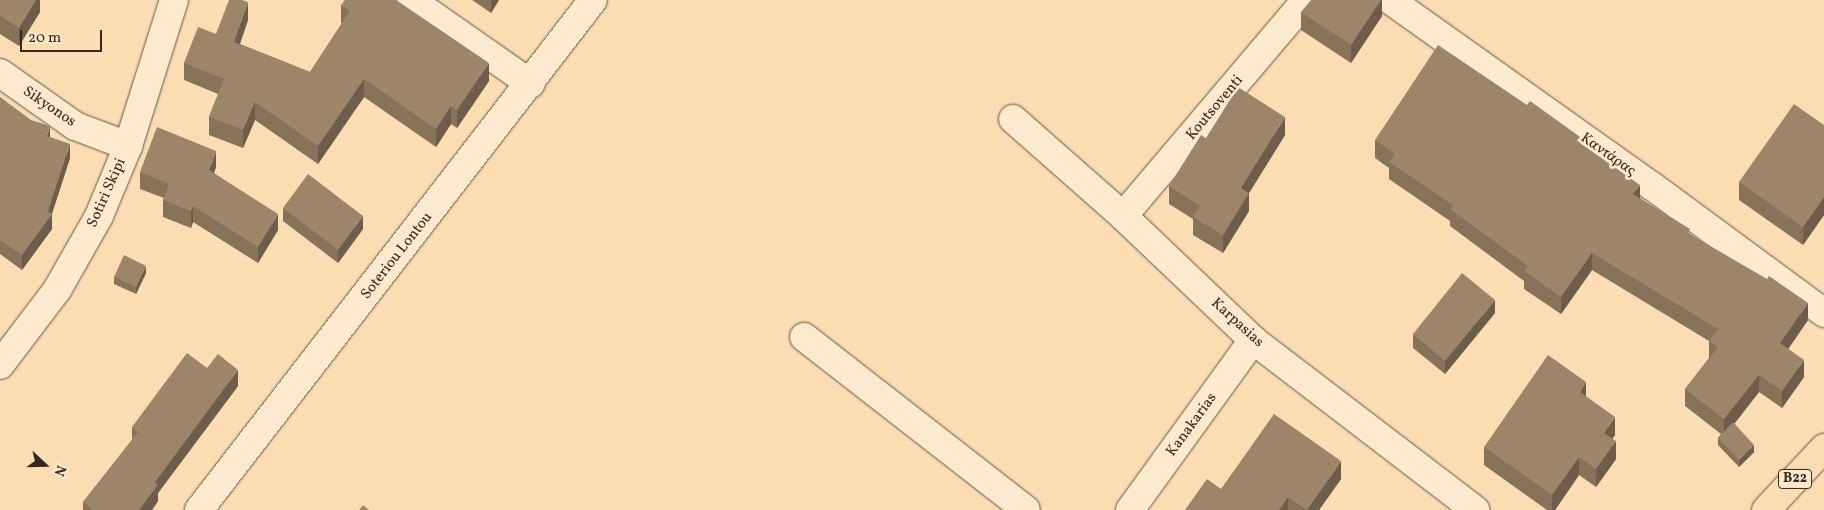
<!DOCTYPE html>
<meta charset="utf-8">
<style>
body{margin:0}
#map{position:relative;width:1824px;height:510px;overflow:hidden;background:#fbddb3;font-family:Vollkorn,serif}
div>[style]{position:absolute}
.roads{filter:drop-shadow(0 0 1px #695440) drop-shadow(0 0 1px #695440)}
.street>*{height:28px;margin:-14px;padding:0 14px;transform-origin:14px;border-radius:14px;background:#fce9ce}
.primary>*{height:28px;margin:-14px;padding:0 14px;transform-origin:14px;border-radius:14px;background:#fbddb3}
.wall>*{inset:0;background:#87725a}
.shaded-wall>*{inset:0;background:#6e5d4a}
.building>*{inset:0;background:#9d8569}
span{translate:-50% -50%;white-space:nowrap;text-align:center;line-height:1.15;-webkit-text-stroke:5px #fce9ce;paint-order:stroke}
.shield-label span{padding:1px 4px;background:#fce9ce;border:1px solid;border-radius:4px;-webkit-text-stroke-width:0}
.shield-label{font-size:14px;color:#382619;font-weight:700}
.street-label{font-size:15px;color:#382619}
.north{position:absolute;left:20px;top:440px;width:50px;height:50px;-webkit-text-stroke:4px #fce9ce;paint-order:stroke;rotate:111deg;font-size:14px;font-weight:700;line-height:20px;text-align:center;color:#382619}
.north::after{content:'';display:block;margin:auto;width:18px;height:22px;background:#382619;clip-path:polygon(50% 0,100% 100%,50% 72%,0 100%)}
.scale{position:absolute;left:20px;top:30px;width:82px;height:22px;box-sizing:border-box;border:2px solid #382619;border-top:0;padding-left:6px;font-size:15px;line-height:18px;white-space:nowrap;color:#382619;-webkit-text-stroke:4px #fce9ce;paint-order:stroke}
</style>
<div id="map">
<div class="roads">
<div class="street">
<div style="left:411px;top:0;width:146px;rotate:35deg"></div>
<div style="left:1390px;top:0;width:321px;rotate:35.4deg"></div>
<div style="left:1652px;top:186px;width:214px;rotate:36.4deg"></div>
<div style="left:0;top:73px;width:92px;rotate:35.2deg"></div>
<div style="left:75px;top:126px;width:57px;rotate:20.7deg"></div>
<div style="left:1013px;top:119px;width:147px;rotate:41.4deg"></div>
<div style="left:1123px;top:216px;width:180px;rotate:43.6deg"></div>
<div style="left:1253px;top:340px;width:280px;rotate:37.4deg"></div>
<div style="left:1123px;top:216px;width:283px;rotate:-49.7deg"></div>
<div style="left:804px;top:337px;width:281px;rotate:37.9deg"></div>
<div style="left:0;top:365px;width:94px;rotate:-52.8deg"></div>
<div style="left:57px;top:290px;width:85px;rotate:-60.4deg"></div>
<div style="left:99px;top:216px;width:76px;rotate:-67.5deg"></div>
<div style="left:128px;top:146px;width:153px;rotate:-72.5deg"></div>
<div style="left:199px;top:510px;width:644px;rotate:-52.31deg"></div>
<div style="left:1130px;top:510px;width:210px;rotate:-54.1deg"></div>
</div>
<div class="primary">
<div style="left:1766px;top:510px;width:85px;rotate:-46.9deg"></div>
</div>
</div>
<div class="wall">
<div style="clip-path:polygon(0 0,40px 0,40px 12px,19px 46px,0 34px)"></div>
<div style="clip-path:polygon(472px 0,499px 0,491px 13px)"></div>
<div style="clip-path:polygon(1382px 0,1382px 16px,1351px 63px,1301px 30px,1301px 12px)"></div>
<div style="clip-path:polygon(341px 5px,489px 81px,457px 128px,451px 124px,436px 147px,364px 97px,318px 164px,255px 120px,243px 148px,209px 135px,209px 117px,218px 94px,184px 80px,184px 63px,216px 34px,248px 20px,240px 44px,310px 72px,342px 23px,341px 23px)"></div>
<div style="clip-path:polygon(0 97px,50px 137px,70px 158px,52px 214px,52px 229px,22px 270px,0 254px)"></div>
<div style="clip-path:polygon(1824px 125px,1824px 215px,1803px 245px,1739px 200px,1739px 182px)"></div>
<div style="clip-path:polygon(1285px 135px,1249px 193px,1249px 211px,1223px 253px,1193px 235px,1193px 219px,1169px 204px,1169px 186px,1206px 138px)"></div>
<div style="clip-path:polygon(1375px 140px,1583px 145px,1640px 198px,1690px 234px,1808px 320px,1788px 349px,1804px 377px,1782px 408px,1759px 392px,1734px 424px,1754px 452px,1739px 467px,1718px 445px,1718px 438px,1721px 434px,1685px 406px,1685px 389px,1709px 358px,1709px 341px,1592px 270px,1561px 314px,1524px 289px,1524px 281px,1450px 226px,1450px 221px,1389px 179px,1389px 168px,1375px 158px)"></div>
<div style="clip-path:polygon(216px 167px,214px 173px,278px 230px,258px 263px,193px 222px,191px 228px,163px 217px,163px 200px,164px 198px,140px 189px,140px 172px)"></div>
<div style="clip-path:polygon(283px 208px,363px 229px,338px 263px,283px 221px)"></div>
<div style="clip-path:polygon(146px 273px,136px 294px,114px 284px,114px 277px)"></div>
<div style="clip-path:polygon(1495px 313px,1445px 374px,1413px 348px,1413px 334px)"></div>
<div style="clip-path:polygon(207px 368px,238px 386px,158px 493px,158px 501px,152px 510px,83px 510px,83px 502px,132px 440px,132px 427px)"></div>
<div style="clip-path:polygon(1586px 396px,1615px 435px,1612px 439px,1616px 459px,1596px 487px,1579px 475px,1555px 510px,1547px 510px,1484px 465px,1484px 447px)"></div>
<div style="clip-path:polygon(1341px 479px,1319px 510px,1185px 510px,1221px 489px)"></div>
</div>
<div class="shaded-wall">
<div style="clip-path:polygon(36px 0,40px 0,40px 12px,19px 46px,19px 28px)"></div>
<div style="clip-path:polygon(491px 0,499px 0,491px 13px)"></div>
<div style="clip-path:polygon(1381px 0,1382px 0,1382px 16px,1351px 63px,1351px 45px)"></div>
<div style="clip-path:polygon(248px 2px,248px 20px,234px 60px,234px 42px)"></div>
<div style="clip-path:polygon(489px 63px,489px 81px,457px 128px,457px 110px)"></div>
<div style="clip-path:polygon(364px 79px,364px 97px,318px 164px,318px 146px)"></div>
<div style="clip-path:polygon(255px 102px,255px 120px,243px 148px,243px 130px)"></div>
<div style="clip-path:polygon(451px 106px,451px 124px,436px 147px,436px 129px)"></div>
<div style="clip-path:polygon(1285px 117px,1285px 135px,1241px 206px,1241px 188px)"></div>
<div style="clip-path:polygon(50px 126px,50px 141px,47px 136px)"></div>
<div style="clip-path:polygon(70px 144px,70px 158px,51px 216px,52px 214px,52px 229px,22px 270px,22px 255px,48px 211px)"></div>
<div style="clip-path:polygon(216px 151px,216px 167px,209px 186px,209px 170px)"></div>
<div style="clip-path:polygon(1640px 185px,1640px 203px,1633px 194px)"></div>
<div style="clip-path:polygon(1249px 193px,1249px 211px,1223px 253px,1223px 235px)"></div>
<div style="clip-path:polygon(1824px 197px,1824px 215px,1803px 245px,1803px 227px)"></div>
<div style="clip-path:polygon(193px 206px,193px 222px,191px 228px,191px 211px)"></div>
<div style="clip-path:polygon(278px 214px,278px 230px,258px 263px,258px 247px)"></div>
<div style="clip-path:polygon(363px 216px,363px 229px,338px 263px,338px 250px)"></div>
<div style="clip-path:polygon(1592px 253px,1592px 270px,1561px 314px,1561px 297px)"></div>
<div style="clip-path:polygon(146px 266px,146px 273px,136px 294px,136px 287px)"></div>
<div style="clip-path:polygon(1495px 300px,1495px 313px,1445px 374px,1445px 361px)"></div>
<div style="clip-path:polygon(1808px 303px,1808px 320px,1780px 361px,1780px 343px)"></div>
<div style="clip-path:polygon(1804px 360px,1804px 377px,1782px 408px,1782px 391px)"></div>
<div style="clip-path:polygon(238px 370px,238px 386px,158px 493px,158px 501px,152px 510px,139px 510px,155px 482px)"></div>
<div style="clip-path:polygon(1759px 375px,1759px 392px,1724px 437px,1724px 419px)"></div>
<div style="clip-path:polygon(1586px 382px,1586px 400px,1580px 392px)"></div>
<div style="clip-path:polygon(1615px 417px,1615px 435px,1604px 451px,1604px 433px)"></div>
<div style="clip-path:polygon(1616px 441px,1616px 459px,1596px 487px,1596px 469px)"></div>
<div style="clip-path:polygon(1754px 445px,1754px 452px,1739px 467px,1739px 460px)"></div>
<div style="clip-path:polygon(1579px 457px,1579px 475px,1555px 510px,1552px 510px,1552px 495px)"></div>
<div style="clip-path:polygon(1341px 461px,1341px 479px,1319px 510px,1307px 510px)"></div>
<div style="clip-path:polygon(1288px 497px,1288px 510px,1279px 510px)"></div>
</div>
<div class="building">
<div style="clip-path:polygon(0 0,36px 0,19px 28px,0 16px)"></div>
<div style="clip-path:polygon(229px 0,242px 0,248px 2px,234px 42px,310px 72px,350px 11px,341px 5px,345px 0,396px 0,489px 63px,457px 110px,451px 106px,436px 129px,364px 79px,318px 146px,255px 102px,243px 130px,209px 117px,224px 79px,184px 63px,198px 27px,216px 34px)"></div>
<div style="clip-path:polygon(1311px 0,1381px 0,1351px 45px,1301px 12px)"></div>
<div style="clip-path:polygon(1438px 45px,1527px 105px,1530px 101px,1583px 139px,1580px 143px,1640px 185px,1633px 194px,1690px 229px,1688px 233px,1767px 279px,1769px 276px,1808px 303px,1780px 343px,1804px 360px,1782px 391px,1759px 375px,1724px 419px,1685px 389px,1718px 347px,1709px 341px,1718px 329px,1592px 253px,1561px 297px,1524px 271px,1528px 266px,1450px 209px,1453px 205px,1389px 162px,1395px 154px,1375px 140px)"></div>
<div style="clip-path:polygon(1238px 87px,1285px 117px,1241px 188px,1249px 193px,1223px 235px,1193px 217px,1200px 206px,1169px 186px,1201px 135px,1206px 138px)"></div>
<div style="clip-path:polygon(0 97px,31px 120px,50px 126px,47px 136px,70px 144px,48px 211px,52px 214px,22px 255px,0 240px)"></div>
<div style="clip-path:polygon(1794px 104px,1824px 125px,1824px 197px,1803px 227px,1739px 182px)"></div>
<div style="clip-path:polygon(157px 127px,216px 151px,209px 170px,278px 214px,258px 247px,193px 206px,191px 211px,163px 200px,169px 184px,140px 172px)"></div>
<div style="clip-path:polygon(308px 174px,363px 216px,338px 250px,283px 208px)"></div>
<div style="clip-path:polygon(124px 255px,146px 266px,136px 287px,114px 277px)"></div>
<div style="clip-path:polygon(1462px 273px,1495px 300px,1445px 361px,1413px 334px)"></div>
<div style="clip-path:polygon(187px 353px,207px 368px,218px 354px,238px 370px,155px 482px,158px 485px,139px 510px,94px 510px,83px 502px,138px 432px,132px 427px)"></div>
<div style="clip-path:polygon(1548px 355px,1586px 382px,1580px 392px,1615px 417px,1604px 433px,1616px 441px,1596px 469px,1579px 457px,1552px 495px,1484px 447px)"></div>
<div style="clip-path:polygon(1274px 414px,1341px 461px,1307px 510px,1288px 497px,1279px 510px,1185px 510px,1207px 479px,1221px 489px)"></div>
<div style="clip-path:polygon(1733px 422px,1754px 445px,1739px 460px,1718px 438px)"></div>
<div style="clip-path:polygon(363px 505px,369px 510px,359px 510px)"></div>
</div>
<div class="shield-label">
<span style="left:1795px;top:479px">B22</span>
</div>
<div class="street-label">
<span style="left:49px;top:107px;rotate:34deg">Sikyonos</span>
<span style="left:1215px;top:108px;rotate:-50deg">Koutsoventi</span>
<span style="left:1608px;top:155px;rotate:35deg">Καντάρας</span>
<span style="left:107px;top:193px;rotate:-66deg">Sotiri Skipi</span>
<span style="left:397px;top:256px;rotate:-52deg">Soteriou Lontou</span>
<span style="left:1237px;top:323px;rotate:42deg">Karpasias</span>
<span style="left:1192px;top:425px;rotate:-54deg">Kanakarias</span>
</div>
<div class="north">N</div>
<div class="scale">20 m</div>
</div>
